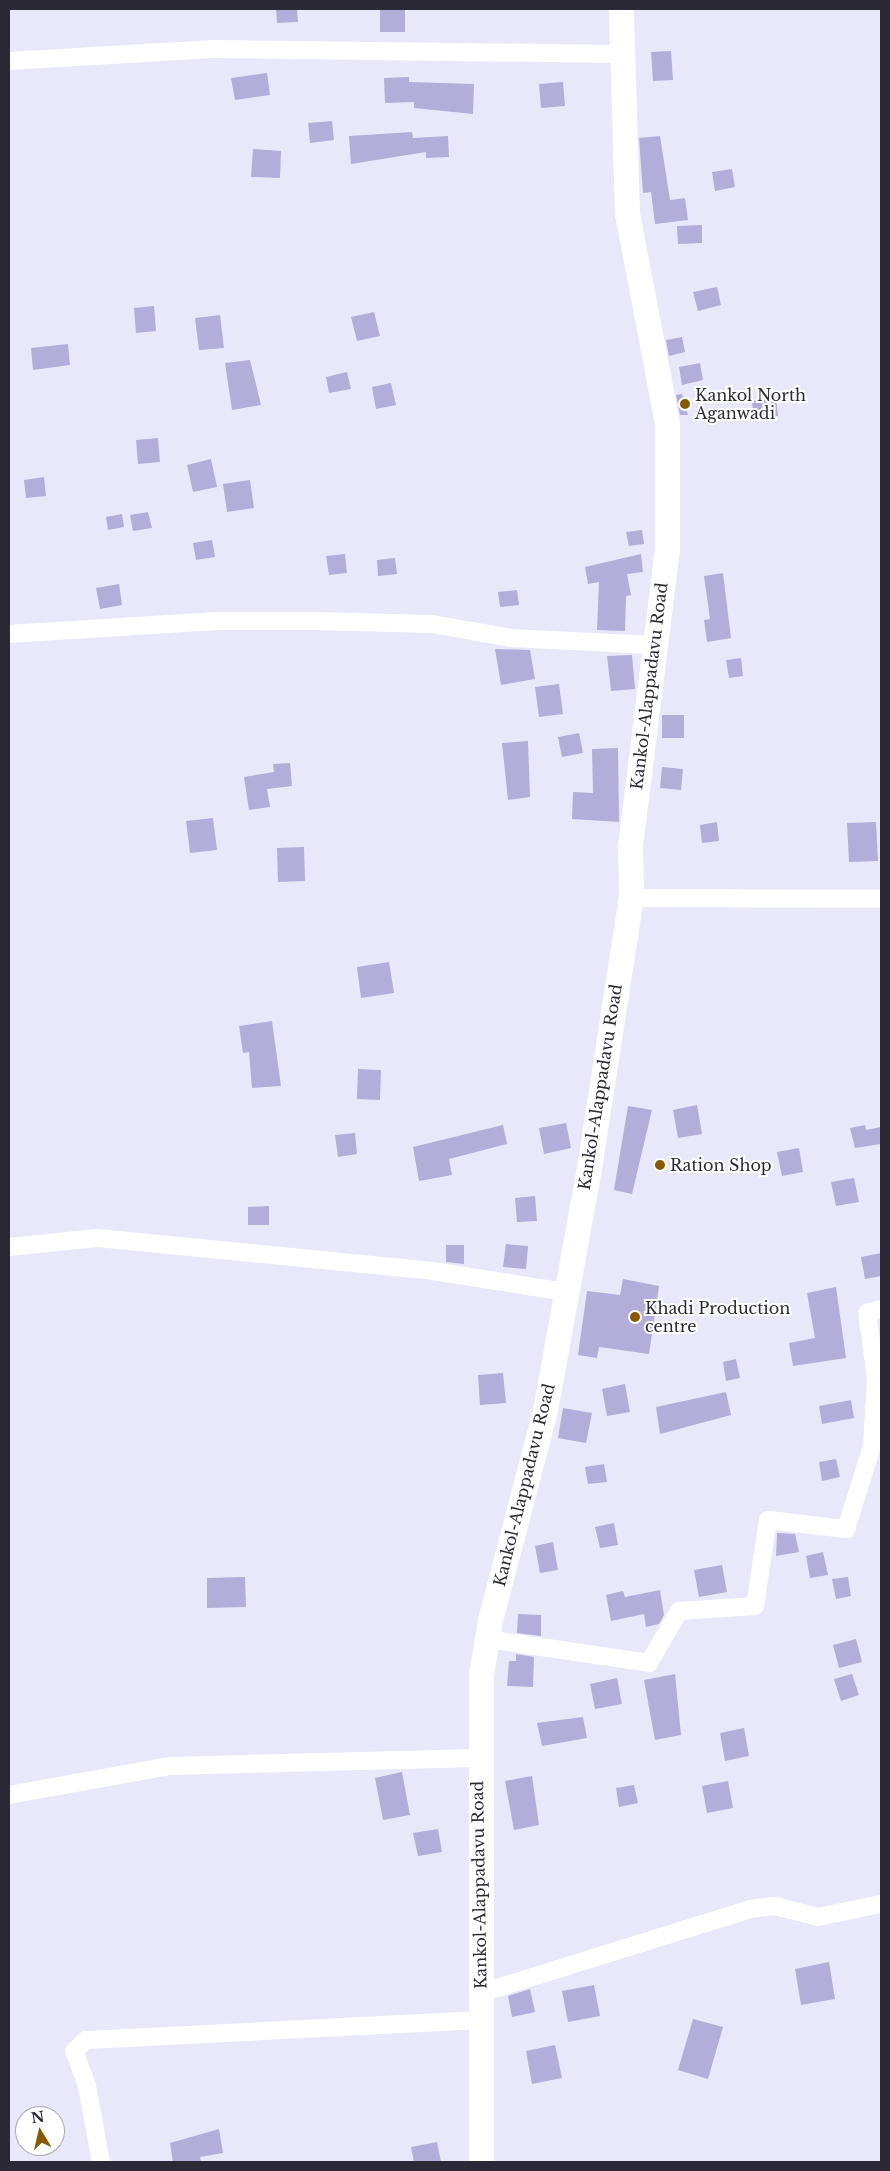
<!DOCTYPE html>
<style>
body{margin:0}
#map{position:relative;width:890px;height:2171px;overflow:hidden;background:#e9e8fa;font-family:"Libre Baskerville",serif}
div>[style]{position:absolute}
.building>*{inset:0;background:#b2add9}
.minor>*{height:18px;margin:-9px;padding:0 9px;transform-origin:9px;border-radius:9px;background:#fff}
.secondary>*{height:25px;margin:-12.5px;padding:0 12.5px;transform-origin:12.5px;border-radius:12.5px;background:#fff}
.dots>*{width:14px;height:14px;translate:-50% -50%;box-sizing:border-box;border:2px solid #fff;border-radius:50%}
span{translate:-50% -50%;white-space:nowrap;text-align:center;line-height:1.15;-webkit-text-stroke:4px #fff;paint-order:stroke}
.poi-label{font-size:16px;color:#2a2935}
.left{translate:0 -50%;text-align:left}
.street-label{font-size:16px;color:#2a2935}
.frame{position:absolute;inset:0;border:10px solid #2a2935;pointer-events:none}
.north{position:absolute;left:15px;top:2106px;width:50px;height:50px;box-sizing:border-box;background:#fff;border:1px solid #aaa9ae;border-radius:50%;rotate:351deg;font-size:14px;font-weight:700;line-height:20px;text-align:center;color:#2a2935}
.north::after{content:'';display:block;margin:auto;width:18px;height:22px;background:#8a5801;clip-path:polygon(50% 0,100% 100%,50% 72%,0 100%)}
</style>
<div id="map">
<div class="building">
<div style="clip-path:polygon(276px 9px,297px 9px,298px 22px,277px 23px)"></div>
<div style="clip-path:polygon(380px 10px,405px 10px,405px 32px,380px 32px)"></div>
<div style="clip-path:polygon(671px 51px,673px 80px,653px 81px,651px 52px)"></div>
<div style="clip-path:polygon(267px 73px,270px 95px,235px 100px,231px 78px)"></div>
<div style="clip-path:polygon(409px 77px,409px 82px,474px 84px,473px 114px,414px 108px,414px 102px,385px 103px,384px 78px)"></div>
<div style="clip-path:polygon(563px 82px,565px 106px,541px 108px,539px 84px)"></div>
<div style="clip-path:polygon(332px 121px,334px 140px,310px 143px,308px 123px)"></div>
<div style="clip-path:polygon(412px 132px,413px 138px,448px 136px,449px 157px,426px 158px,426px 152px,351px 164px,349px 136px)"></div>
<div style="clip-path:polygon(660px 136px,670px 200px,685px 198px,688px 220px,655px 224px,651px 192px,643px 193px,639px 138px)"></div>
<div style="clip-path:polygon(253px 149px,281px 151px,280px 178px,251px 177px)"></div>
<div style="clip-path:polygon(732px 169px,735px 187px,715px 191px,712px 172px)"></div>
<div style="clip-path:polygon(702px 225px,702px 243px,678px 244px,677px 226px)"></div>
<div style="clip-path:polygon(717px 287px,721px 305px,698px 311px,693px 292px)"></div>
<div style="clip-path:polygon(154px 306px,156px 331px,136px 333px,134px 308px)"></div>
<div style="clip-path:polygon(374px 312px,380px 336px,357px 341px,351px 317px)"></div>
<div style="clip-path:polygon(220px 315px,224px 348px,199px 350px,195px 318px)"></div>
<div style="clip-path:polygon(682px 337px,685px 352px,669px 356px,666px 340px)"></div>
<div style="clip-path:polygon(68px 344px,70px 365px,33px 370px,31px 348px)"></div>
<div style="clip-path:polygon(250px 360px,261px 405px,232px 410px,225px 363px)"></div>
<div style="clip-path:polygon(700px 363px,703px 380px,682px 385px,679px 367px)"></div>
<div style="clip-path:polygon(347px 372px,351px 389px,329px 393px,326px 377px)"></div>
<div style="clip-path:polygon(391px 383px,396px 405px,376px 409px,372px 387px)"></div>
<div style="clip-path:polygon(682px 394px,688px 415px,680px 415px,676px 395px)"></div>
<div style="clip-path:polygon(776px 398px,778px 416px,754px 419px,752px 401px)"></div>
<div style="clip-path:polygon(158px 438px,160px 462px,138px 464px,136px 440px)"></div>
<div style="clip-path:polygon(211px 459px,217px 487px,193px 492px,187px 465px)"></div>
<div style="clip-path:polygon(44px 477px,46px 496px,26px 498px,24px 480px)"></div>
<div style="clip-path:polygon(250px 480px,254px 508px,227px 512px,223px 484px)"></div>
<div style="clip-path:polygon(148px 512px,152px 528px,133px 531px,130px 515px)"></div>
<div style="clip-path:polygon(122px 514px,124px 527px,108px 530px,106px 517px)"></div>
<div style="clip-path:polygon(642px 530px,644px 544px,629px 546px,626px 532px)"></div>
<div style="clip-path:polygon(212px 540px,215px 557px,196px 560px,193px 543px)"></div>
<div style="clip-path:polygon(345px 554px,347px 573px,329px 575px,326px 556px)"></div>
<div style="clip-path:polygon(641px 554px,643px 572px,627px 574px,631px 595px,626px 596px,625px 631px,597px 630px,599px 582px,588px 584px,585px 567px)"></div>
<div style="clip-path:polygon(395px 558px,397px 574px,378px 576px,377px 560px)"></div>
<div style="clip-path:polygon(723px 573px,731px 638px,707px 642px,704px 620px,710px 619px,704px 576px)"></div>
<div style="clip-path:polygon(119px 584px,122px 605px,100px 609px,96px 588px)"></div>
<div style="clip-path:polygon(517px 590px,519px 605px,500px 607px,498px 592px)"></div>
<div style="clip-path:polygon(495px 649px,530px 650px,535px 679px,501px 685px)"></div>
<div style="clip-path:polygon(632px 655px,635px 689px,611px 691px,607px 656px)"></div>
<div style="clip-path:polygon(741px 658px,743px 676px,729px 678px,726px 660px)"></div>
<div style="clip-path:polygon(559px 684px,563px 714px,539px 717px,535px 687px)"></div>
<div style="clip-path:polygon(662px 715px,684px 715px,684px 738px,662px 738px)"></div>
<div style="clip-path:polygon(579px 733px,583px 753px,562px 757px,558px 737px)"></div>
<div style="clip-path:polygon(528px 741px,530px 797px,508px 800px,502px 743px)"></div>
<div style="clip-path:polygon(618px 748px,619px 822px,572px 819px,573px 792px,593px 793px,592px 749px)"></div>
<div style="clip-path:polygon(290px 763px,292px 786px,267px 789px,270px 807px,249px 810px,244px 777px,274px 772px,273px 764px)"></div>
<div style="clip-path:polygon(662px 767px,683px 769px,681px 790px,660px 788px)"></div>
<div style="clip-path:polygon(213px 818px,217px 850px,190px 853px,186px 821px)"></div>
<div style="clip-path:polygon(717px 822px,719px 841px,702px 843px,700px 825px)"></div>
<div style="clip-path:polygon(876px 822px,878px 861px,849px 862px,847px 823px)"></div>
<div style="clip-path:polygon(304px 847px,305px 881px,278px 882px,277px 848px)"></div>
<div style="clip-path:polygon(389px 962px,394px 993px,361px 998px,357px 967px)"></div>
<div style="clip-path:polygon(272px 1021px,281px 1086px,252px 1088px,249px 1052px,243px 1053px,239px 1026px)"></div>
<div style="clip-path:polygon(358px 1069px,381px 1070px,380px 1100px,357px 1099px)"></div>
<div style="clip-path:polygon(697px 1105px,702px 1134px,678px 1138px,673px 1110px)"></div>
<div style="clip-path:polygon(628px 1106px,652px 1110px,632px 1194px,614px 1190px)"></div>
<div style="clip-path:polygon(566px 1123px,571px 1148px,544px 1154px,539px 1128px)"></div>
<div style="clip-path:polygon(503px 1125px,507px 1144px,449px 1159px,452px 1175px,419px 1181px,413px 1147px)"></div>
<div style="clip-path:polygon(865px 1125px,866px 1130px,881px 1127px,881px 1144px,855px 1148px,850px 1128px)"></div>
<div style="clip-path:polygon(355px 1133px,357px 1154px,338px 1157px,335px 1135px)"></div>
<div style="clip-path:polygon(799px 1148px,803px 1172px,782px 1176px,777px 1152px)"></div>
<div style="clip-path:polygon(854px 1178px,859px 1202px,836px 1206px,831px 1182px)"></div>
<div style="clip-path:polygon(535px 1196px,537px 1221px,517px 1222px,515px 1198px)"></div>
<div style="clip-path:polygon(269px 1206px,269px 1225px,248px 1225px,248px 1207px)"></div>
<div style="clip-path:polygon(506px 1244px,528px 1246px,526px 1269px,503px 1267px)"></div>
<div style="clip-path:polygon(446px 1245px,464px 1245px,464px 1264px,446px 1262px)"></div>
<div style="clip-path:polygon(881px 1253px,881px 1276px,865px 1279px,861px 1257px)"></div>
<div style="clip-path:polygon(623px 1279px,659px 1286px,649px 1354px,599px 1347px,597px 1358px,578px 1355px,587px 1291px,620px 1295px)"></div>
<div style="clip-path:polygon(836px 1287px,846px 1358px,793px 1366px,789px 1343px,815px 1338px,807px 1293px)"></div>
<div style="clip-path:polygon(736px 1359px,740px 1378px,726px 1381px,723px 1362px)"></div>
<div style="clip-path:polygon(503px 1373px,506px 1403px,480px 1405px,478px 1375px)"></div>
<div style="clip-path:polygon(625px 1384px,630px 1412px,607px 1416px,602px 1389px)"></div>
<div style="clip-path:polygon(726px 1392px,731px 1415px,660px 1434px,656px 1407px)"></div>
<div style="clip-path:polygon(851px 1400px,854px 1418px,822px 1424px,819px 1406px)"></div>
<div style="clip-path:polygon(563px 1408px,592px 1413px,586px 1443px,558px 1438px)"></div>
<div style="clip-path:polygon(836px 1459px,840px 1477px,822px 1481px,819px 1462px)"></div>
<div style="clip-path:polygon(604px 1464px,607px 1482px,588px 1484px,585px 1467px)"></div>
<div style="clip-path:polygon(614px 1523px,618px 1545px,600px 1548px,595px 1527px)"></div>
<div style="clip-path:polygon(777px 1533px,795px 1534px,799px 1552px,776px 1556px)"></div>
<div style="clip-path:polygon(553px 1542px,558px 1570px,540px 1573px,535px 1546px)"></div>
<div style="clip-path:polygon(823px 1552px,828px 1575px,810px 1578px,806px 1556px)"></div>
<div style="clip-path:polygon(722px 1565px,727px 1592px,699px 1597px,694px 1570px)"></div>
<div style="clip-path:polygon(245px 1577px,246px 1607px,207px 1608px,207px 1578px)"></div>
<div style="clip-path:polygon(848px 1577px,851px 1596px,836px 1599px,832px 1579px)"></div>
<div style="clip-path:polygon(660px 1590px,664px 1615px,659px 1624px,646px 1627px,644px 1614px,611px 1621px,606px 1595px,623px 1591px,625px 1597px)"></div>
<div style="clip-path:polygon(518px 1614px,541px 1615px,541px 1636px,517px 1633px)"></div>
<div style="clip-path:polygon(856px 1639px,862px 1662px,839px 1668px,833px 1645px)"></div>
<div style="clip-path:polygon(516px 1654px,534px 1657px,533px 1687px,507px 1686px,509px 1661px,516px 1661px)"></div>
<div style="clip-path:polygon(675px 1674px,681px 1735px,655px 1740px,644px 1680px)"></div>
<div style="clip-path:polygon(852px 1674px,859px 1695px,841px 1701px,834px 1679px)"></div>
<div style="clip-path:polygon(617px 1678px,622px 1704px,595px 1709px,590px 1684px)"></div>
<div style="clip-path:polygon(583px 1717px,587px 1738px,542px 1746px,537px 1723px)"></div>
<div style="clip-path:polygon(744px 1728px,749px 1756px,725px 1761px,720px 1733px)"></div>
<div style="clip-path:polygon(402px 1772px,410px 1815px,383px 1820px,375px 1778px)"></div>
<div style="clip-path:polygon(532px 1776px,539px 1825px,514px 1830px,505px 1781px)"></div>
<div style="clip-path:polygon(728px 1781px,733px 1808px,707px 1813px,702px 1786px)"></div>
<div style="clip-path:polygon(634px 1785px,638px 1803px,619px 1807px,616px 1788px)"></div>
<div style="clip-path:polygon(438px 1829px,442px 1852px,418px 1856px,413px 1833px)"></div>
<div style="clip-path:polygon(829px 1962px,835px 1999px,801px 2005px,795px 1969px)"></div>
<div style="clip-path:polygon(594px 1985px,600px 2016px,568px 2022px,562px 1991px)"></div>
<div style="clip-path:polygon(530px 1989px,535px 2012px,512px 2017px,508px 1996px)"></div>
<div style="clip-path:polygon(693px 2019px,723px 2027px,708px 2079px,678px 2070px)"></div>
<div style="clip-path:polygon(555px 2045px,562px 2078px,532px 2084px,526px 2051px)"></div>
<div style="clip-path:polygon(219px 2129px,223px 2153px,200px 2157px,201px 2162px,173px 2162px,170px 2143px)"></div>
<div style="clip-path:polygon(437px 2142px,441px 2162px,414px 2162px,411px 2147px)"></div>
</div>
<div class="minor">
<div style="left:9px;top:61px;width:204px;rotate:-3.4deg"></div>
<div style="left:213px;top:49px;width:410px;rotate:0.7deg"></div>
<div style="left:9px;top:634px;width:204px;rotate:-3.6deg"></div>
<div style="left:213px;top:621px;width:102px"></div>
<div style="left:315px;top:621px;width:117px;rotate:1.5deg"></div>
<div style="left:432px;top:624px;width:80px;rotate:10deg"></div>
<div style="left:511px;top:638px;width:142px;rotate:2.8deg"></div>
<div style="left:631px;top:898px;width:250px;rotate:0.2deg"></div>
<div style="left:9px;top:1247px;width:89px;rotate:-5.8deg"></div>
<div style="left:98px;top:1238px;width:337px;rotate:5.6deg"></div>
<div style="left:433px;top:1271px;width:134px;rotate:9deg"></div>
<div style="left:487px;top:1639px;width:164px;rotate:8.4deg"></div>
<div style="left:649px;top:1663px;width:60px;rotate:-60deg"></div>
<div style="left:679px;top:1611px;width:76px;rotate:-3.8deg"></div>
<div style="left:755px;top:1606px;width:87px;rotate:-81.4deg"></div>
<div style="left:768px;top:1520px;width:79px;rotate:6.6deg"></div>
<div style="left:846px;top:1529px;width:87px;rotate:-72.6deg"></div>
<div style="left:872px;top:1446px;width:68px;rotate:-86.6deg"></div>
<div style="left:876px;top:1378px;width:66px;rotate:-97.9deg"></div>
<div style="left:867px;top:1313px;width:15px;rotate:-16deg"></div>
<div style="left:9px;top:1795px;width:164px;rotate:-10.2deg"></div>
<div style="left:170px;top:1766px;width:308px;rotate:-1.5deg"></div>
<div style="left:481px;top:1993px;width:282px;rotate:-17.3deg"></div>
<div style="left:750px;top:1909px;width:25px;rotate:-7deg"></div>
<div style="left:775px;top:1906px;width:44px;rotate:14.3deg"></div>
<div style="left:818px;top:1917px;width:64px;rotate:-11.7deg"></div>
<div style="left:101px;top:2162px;width:77px;rotate:-100.4deg"></div>
<div style="left:87px;top:2086px;width:37px;rotate:-110deg"></div>
<div style="left:74px;top:2051px;width:16px;rotate:-43deg"></div>
<div style="left:86px;top:2040px;width:395px;rotate:-2.9deg"></div>
</div>
<div class="secondary">
<div style="left:481px;top:2162px;width:488px;rotate:-90deg"></div>
<div style="left:481px;top:1674px;width:55px;rotate:-80.5deg"></div>
<div style="left:490px;top:1620px;width:217px;rotate:-75.3deg"></div>
<div style="left:545px;top:1410px;width:246px;rotate:-79.7deg"></div>
<div style="left:589px;top:1168px;width:273px;rotate:-81.2deg"></div>
<div style="left:631px;top:898px;width:52px;rotate:-91.1deg"></div>
<div style="left:630px;top:846px;width:297px;rotate:-82.9deg"></div>
<div style="left:667px;top:551px;width:128px;rotate:-90deg"></div>
<div style="left:667px;top:423px;width:213px;rotate:-100.8deg"></div>
<div style="left:627px;top:214px;width:205px;rotate:-91.7deg"></div>
</div>
<div class="dots">
<div style="left:685px;top:404px;background:#8a5801"></div>
<div style="left:660px;top:1165px;background:#8a5801"></div>
<div style="left:635px;top:1317px;background:#8a5801"></div>
</div>
<div class="poi-label">
<span class="left" style="left:695px;top:404px">Kankol North<br>Aganwadi</span>
<span class="left" style="left:670px;top:1165px">Ration Shop</span>
<span class="left" style="left:645px;top:1317px">Khadi Production<br>centre</span>
</div>
<div class="street-label">
<span style="left:649px;top:686px;rotate:-83deg">Kankol-Alappadavu Road</span>
<span style="left:600px;top:1087px;rotate:-81deg">Kankol-Alappadavu Road</span>
<span style="left:524px;top:1485px;rotate:-76deg">Kankol-Alappadavu Road</span>
<span style="left:479px;top:1885px;rotate:-91deg">Kankol-Alappadavu Road</span>
</div>
<div class="frame"></div>
<div class="north">N</div>
</div>
